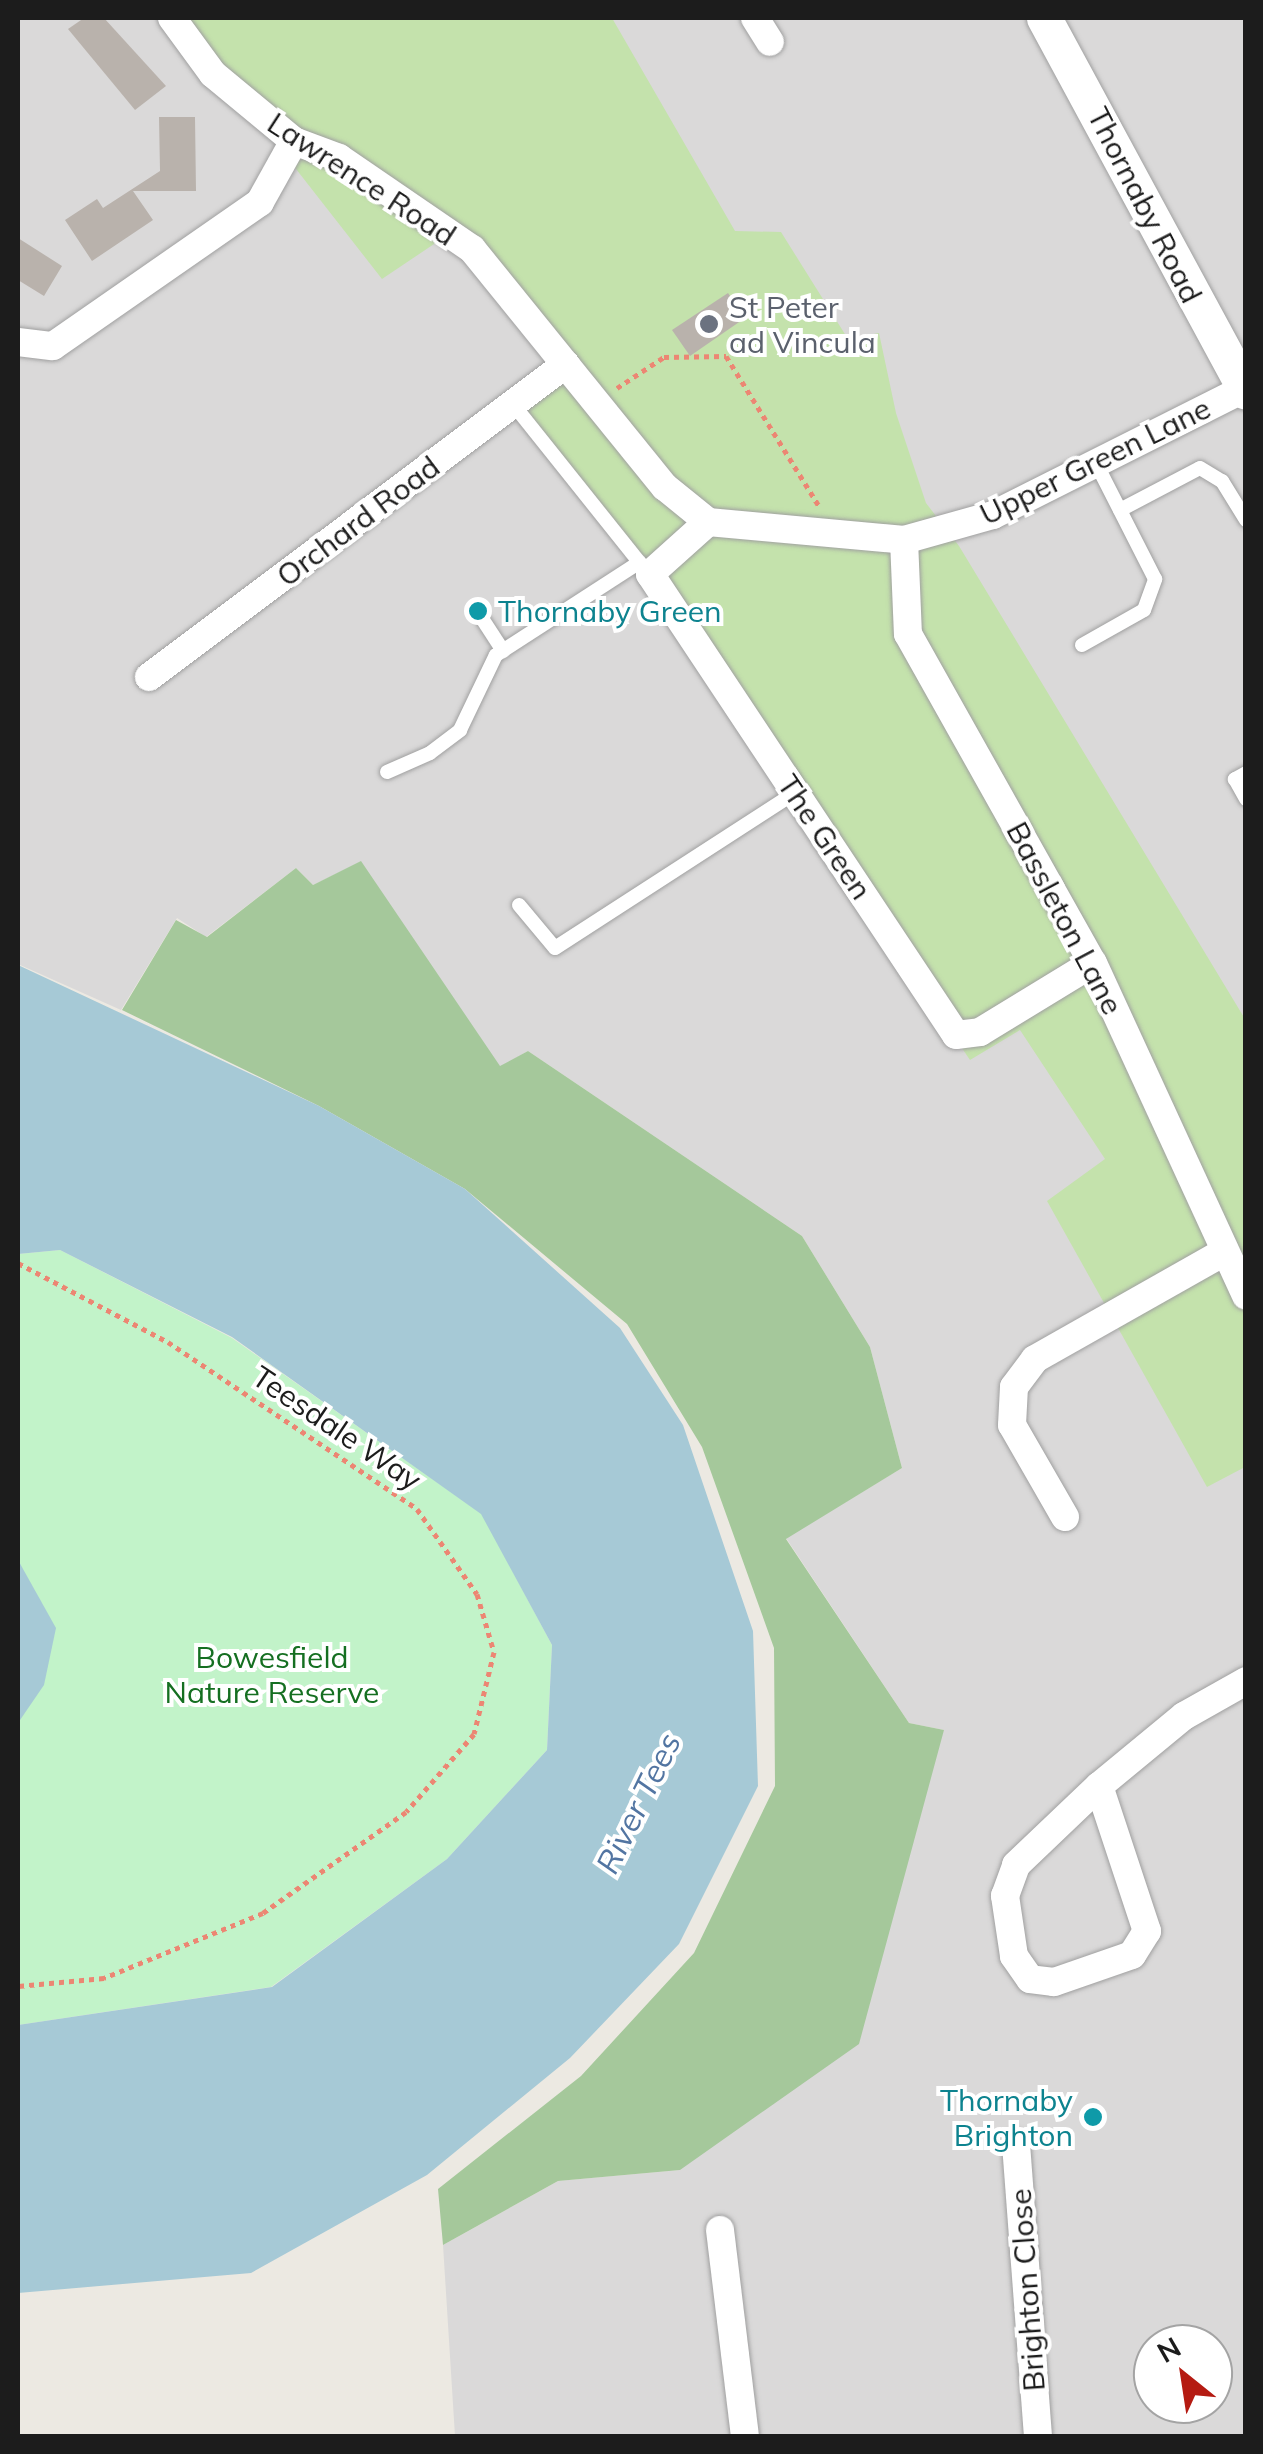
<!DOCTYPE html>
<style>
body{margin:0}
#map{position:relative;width:1263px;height:2454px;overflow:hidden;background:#ece9e2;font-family:Mulish,sans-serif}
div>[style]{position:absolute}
.residential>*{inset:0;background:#dad9d9}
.grass>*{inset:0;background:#c4e2ac}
.forest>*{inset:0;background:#a5c89b}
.park>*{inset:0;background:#c2f3c9}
.water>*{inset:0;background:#a6c9d6}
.building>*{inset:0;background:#b9b2ac}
.path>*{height:5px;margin-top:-2.5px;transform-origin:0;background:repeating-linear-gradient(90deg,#ec8673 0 5px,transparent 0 10px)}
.roads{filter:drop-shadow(0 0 2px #a0a0a0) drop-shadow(0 0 2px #a0a0a0)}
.service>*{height:14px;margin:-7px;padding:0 7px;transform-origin:7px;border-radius:7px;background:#fff}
.minor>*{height:28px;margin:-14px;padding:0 14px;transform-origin:14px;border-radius:14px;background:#fff}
.tertiary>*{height:35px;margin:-17.5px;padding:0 17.5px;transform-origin:17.5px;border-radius:17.5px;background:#fff}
.dots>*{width:28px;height:28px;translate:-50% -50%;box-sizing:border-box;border:5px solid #fff;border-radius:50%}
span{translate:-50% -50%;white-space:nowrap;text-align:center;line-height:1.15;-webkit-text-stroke:8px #fff;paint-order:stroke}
.street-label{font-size:30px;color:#1c1c1c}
.worship-label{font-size:30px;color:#5b616d}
.left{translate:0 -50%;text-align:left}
.culture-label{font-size:30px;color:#0d838f}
.right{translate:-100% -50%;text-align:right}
.park-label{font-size:30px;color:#156f21}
.water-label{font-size:32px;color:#5275a2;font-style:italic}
.frame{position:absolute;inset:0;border:20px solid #1c1c1c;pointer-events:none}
.north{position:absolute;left:1133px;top:2324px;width:100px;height:100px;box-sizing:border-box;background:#fff;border:2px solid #a4a4a4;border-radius:50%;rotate:330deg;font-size:28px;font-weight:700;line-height:40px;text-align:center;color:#1c1c1c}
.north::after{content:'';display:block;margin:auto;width:35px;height:45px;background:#b51b12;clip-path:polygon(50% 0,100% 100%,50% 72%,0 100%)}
</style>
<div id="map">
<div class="residential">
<div style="clip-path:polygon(evenodd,18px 18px,1245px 18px,1245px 2436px,455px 2436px,443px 2245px,558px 2181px,680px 2170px,944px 1730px,909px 1723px,786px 1538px,902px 1468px,870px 1347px,802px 1236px,528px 1051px,500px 1067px,361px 862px,313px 885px,296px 868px,206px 937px,177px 918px,121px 1010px,18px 964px,18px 18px,1153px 2344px,1213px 2344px,1213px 2404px,1153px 2404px,1153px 2344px)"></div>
</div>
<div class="grass">
<div style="clip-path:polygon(178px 18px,612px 18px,735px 231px,781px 232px,848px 339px,879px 333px,896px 413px,926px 503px,959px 546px,1245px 1019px,1245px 1467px,1207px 1487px,1047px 1201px,1105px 1159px,1020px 1030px,970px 1060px,645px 579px,506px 404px,556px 365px,464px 252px,443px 238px,382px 279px)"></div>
</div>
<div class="forest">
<div style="clip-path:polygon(361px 861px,500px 1066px,528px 1051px,802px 1236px,870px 1347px,902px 1468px,786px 1539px,909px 1723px,944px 1730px,859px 2044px,680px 2170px,558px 2181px,443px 2245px,438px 2189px,581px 2076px,694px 1953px,775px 1786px,774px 1648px,702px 1447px,627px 1324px,465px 1189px,319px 1106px,122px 1010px,176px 920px,207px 937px,296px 868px,313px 885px)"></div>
</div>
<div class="park">
<div style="clip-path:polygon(60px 1250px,232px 1338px,482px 1514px,552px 1645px,547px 1750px,447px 1859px,271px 1987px,18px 2025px,18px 1254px)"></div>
</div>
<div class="water">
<div style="clip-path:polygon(18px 965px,319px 1106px,465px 1189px,620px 1328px,683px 1425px,753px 1631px,758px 1786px,679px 1944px,570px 2058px,427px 2175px,251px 2273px,18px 2293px,18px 2025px,272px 1987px,447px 1859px,547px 1750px,552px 1645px,481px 1514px,232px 1337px,60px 1250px,18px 1254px)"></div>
<div style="clip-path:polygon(18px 1560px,56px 1628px,44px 1685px,18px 1723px)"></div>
</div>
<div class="building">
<div style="clip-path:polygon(84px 18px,104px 18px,166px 86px,135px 110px,68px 29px)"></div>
<div style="clip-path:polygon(159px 117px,195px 117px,196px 191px,133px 191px,153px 220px,92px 261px,65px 220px,97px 199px,103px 208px,160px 171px)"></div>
<div style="clip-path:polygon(18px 238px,62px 266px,44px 296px,18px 280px)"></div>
<div style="clip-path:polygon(728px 293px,745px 318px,690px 356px,672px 330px)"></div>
</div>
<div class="path">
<div style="left:617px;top:388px;width:56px;rotate:-33.4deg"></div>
<div style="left:664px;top:357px;width:62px;rotate:-0.9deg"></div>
<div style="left:726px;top:356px;width:176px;rotate:58.2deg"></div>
<div style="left:18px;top:1263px;width:170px;rotate:27.8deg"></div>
<div style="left:168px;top:1342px;width:300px;rotate:33.8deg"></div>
<div style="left:417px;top:1509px;width:104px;rotate:54.8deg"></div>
<div style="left:477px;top:1594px;width:60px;rotate:73.7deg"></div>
<div style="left:494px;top:1652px;width:84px;rotate:103.7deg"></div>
<div style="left:474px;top:1734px;width:103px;rotate:131.1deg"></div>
<div style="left:406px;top:1812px;width:175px;rotate:144.8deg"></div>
<div style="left:263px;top:1913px;width:172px;rotate:157.8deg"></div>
<div style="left:104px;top:1978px;width:86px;rotate:174.7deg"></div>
</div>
<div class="roads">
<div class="service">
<div style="left:513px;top:404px;width:210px;rotate:51.4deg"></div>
<div style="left:1120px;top:510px;width:90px;rotate:-27.7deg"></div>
<div style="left:1200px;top:468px;width:26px;rotate:31deg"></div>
<div style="left:1222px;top:481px;width:46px;rotate:58.4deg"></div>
<div style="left:483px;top:620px;width:37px;rotate:57deg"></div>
<div style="left:1082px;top:645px;width:71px;rotate:-29.4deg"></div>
<div style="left:1144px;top:610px;width:33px;rotate:-70deg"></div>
<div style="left:1155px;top:579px;width:130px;rotate:-117deg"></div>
<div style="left:387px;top:772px;width:47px;rotate:-23.8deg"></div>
<div style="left:430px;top:753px;width:38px;rotate:-37deg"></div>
<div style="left:460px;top:730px;width:83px;rotate:-64.4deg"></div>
<div style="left:496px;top:655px;width:171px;rotate:-32.9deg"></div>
<div style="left:1246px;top:773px;width:13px;rotate:151deg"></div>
<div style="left:1235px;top:779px;width:23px;rotate:61deg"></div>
<div style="left:519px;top:905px;width:56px;rotate:50.1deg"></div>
<div style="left:555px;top:948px;width:286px;rotate:-32.9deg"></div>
</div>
<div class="minor">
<div style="left:172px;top:18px;width:69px;rotate:53.8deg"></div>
<div style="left:213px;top:74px;width:105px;rotate:39.6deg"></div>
<div style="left:294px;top:141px;width:48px;rotate:20.7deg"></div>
<div style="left:339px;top:158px;width:161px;rotate:34.4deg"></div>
<div style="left:472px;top:249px;width:306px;rotate:51deg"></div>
<div style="left:665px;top:487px;width:55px;rotate:39.1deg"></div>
<div style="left:755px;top:18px;width:28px;rotate:58deg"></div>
<div style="left:18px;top:342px;width:35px;rotate:7deg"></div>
<div style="left:53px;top:346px;width:252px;rotate:-34.8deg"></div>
<div style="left:260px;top:202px;width:70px;rotate:-60.9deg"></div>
<div style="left:708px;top:522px;width:78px;rotate:138.1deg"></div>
<div style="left:650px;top:574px;width:553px;rotate:56.42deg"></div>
<div style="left:956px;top:1035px;width:24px;rotate:-7deg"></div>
<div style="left:980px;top:1032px;width:132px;rotate:-31.4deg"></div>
<div style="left:708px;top:522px;width:197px;rotate:5.2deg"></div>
<div style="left:904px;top:540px;width:92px;rotate:-15.7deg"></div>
<div style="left:993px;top:515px;width:280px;rotate:-26.7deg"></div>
<div style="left:904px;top:540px;width:94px;rotate:87.6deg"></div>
<div style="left:908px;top:634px;width:377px;rotate:60.7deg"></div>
<div style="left:1093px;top:963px;width:366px;rotate:65.3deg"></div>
<div style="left:149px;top:677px;width:521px;rotate:-36.89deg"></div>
<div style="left:1065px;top:1517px;width:106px;rotate:-119.9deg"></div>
<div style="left:1012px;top:1425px;width:38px;rotate:-87deg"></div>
<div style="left:1014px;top:1387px;width:35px;rotate:-53deg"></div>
<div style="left:1035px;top:1359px;width:217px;rotate:-29.5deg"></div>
<div style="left:1099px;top:1786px;width:153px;rotate:71.7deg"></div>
<div style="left:1147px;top:1931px;width:28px;rotate:122deg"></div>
<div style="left:1132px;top:1955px;width:83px;rotate:160.9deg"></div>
<div style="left:1054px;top:1982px;width:24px;rotate:-173deg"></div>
<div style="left:1030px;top:1979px;width:28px;rotate:-125deg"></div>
<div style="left:1014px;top:1956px;width:61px;rotate:-98.5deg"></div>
<div style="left:1005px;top:1896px;width:33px;rotate:-70deg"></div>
<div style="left:1016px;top:1865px;width:115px;rotate:-43.6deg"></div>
<div style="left:1099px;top:1786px;width:110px;rotate:-39.5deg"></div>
<div style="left:1184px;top:1716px;width:71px;rotate:-29.4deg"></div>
<div style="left:1016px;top:2144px;width:293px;rotate:85.7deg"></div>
<div style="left:720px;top:2230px;width:208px;rotate:83.1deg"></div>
</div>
<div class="tertiary">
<div style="left:1044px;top:18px;width:425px;rotate:61.6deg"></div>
</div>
</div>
<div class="dots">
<div style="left:709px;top:324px;background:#6b7280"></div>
<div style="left:478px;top:611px;background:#0f9aa8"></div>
<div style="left:1093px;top:2117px;background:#0f9aa8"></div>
</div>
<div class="street-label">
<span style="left:362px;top:179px;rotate:33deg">Lawrence Road</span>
<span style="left:1145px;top:205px;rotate:63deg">Thornaby Road</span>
<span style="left:1095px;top:461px;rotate:-26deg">Upper Green Lane</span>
<span style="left:358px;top:521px;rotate:-37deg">Orchard Road</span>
<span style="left:825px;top:837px;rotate:56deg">The Green</span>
<span style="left:1065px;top:918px;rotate:62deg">Bassleton Lane</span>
<span style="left:337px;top:1428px;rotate:34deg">Teesdale Way</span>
<span style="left:1027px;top:2290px;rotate:-94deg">Brighton Close</span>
</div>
<div class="worship-label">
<span class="left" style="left:729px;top:324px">St Peter<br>ad Vincula</span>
</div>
<div class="culture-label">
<span class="left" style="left:498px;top:611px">Thornaby Green</span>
<span class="right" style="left:1073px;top:2117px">Thornaby<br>Brighton</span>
</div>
<div class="park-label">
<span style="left:272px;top:1674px">Bowesfield<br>Nature Reserve</span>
</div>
<div class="water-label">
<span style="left:638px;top:1803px;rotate:-64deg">River Tees</span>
</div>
<div class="frame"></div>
<div class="north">N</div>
</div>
